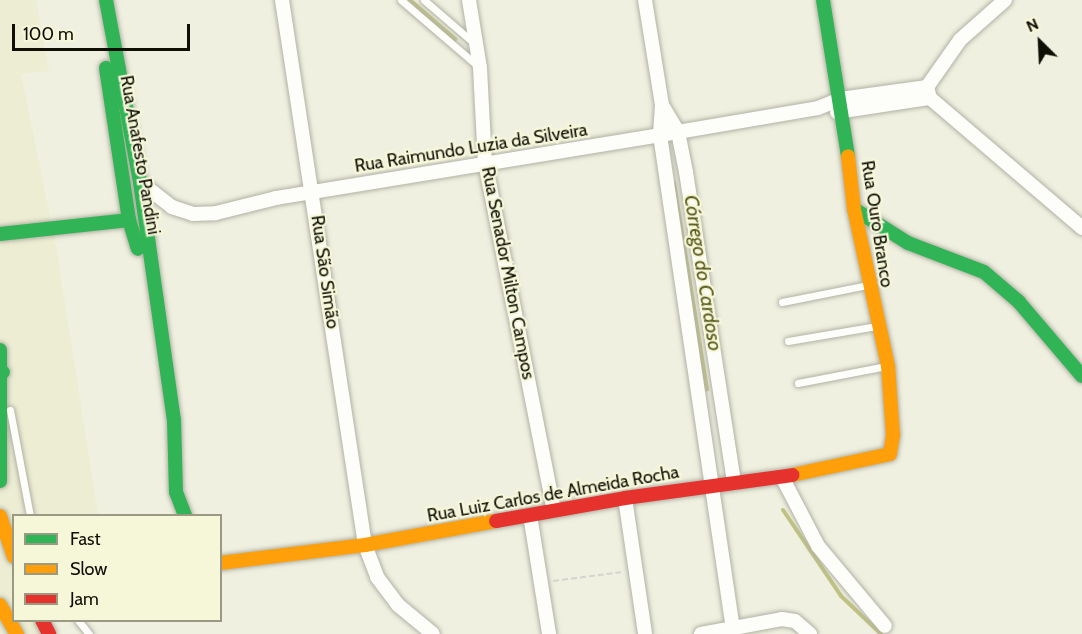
<!DOCTYPE html>
<meta charset="utf-8">
<style>
body{margin:0}
#map{position:relative;width:1082px;height:634px;overflow:hidden;background:#f0f0e0;font-family:Cabin,sans-serif}
div>[style]{position:absolute}
.built>*{inset:0;background:#ecedd2}
.stream>*{height:4px;margin:-2px;padding:0 2px;transform-origin:2px;border-radius:2px;background:#c0c282}
.path>*{height:2px;margin-top:-1px;transform-origin:0;background:repeating-linear-gradient(90deg,#d4d4d0 0 6px,transparent 0 9px)}
.roads{filter:drop-shadow(0 0 2px #b1b1a5) drop-shadow(0 0 2px #b1b1a5)}
.lane>*{height:7px;margin:-3.5px;padding:0 3.5px;transform-origin:3.5px;border-radius:3.5px;background:#fdfdfa}
.street>*{height:14px;margin:-7px;padding:0 7px;transform-origin:7px;border-radius:7px;background:#fdfdfa}
.fast>*{height:14px;margin:-7px;padding:0 7px;transform-origin:7px;border-radius:7px;background:#30b455}
.slow>*{height:14px;margin:-7px;padding:0 7px;transform-origin:7px;border-radius:7px;background:#ff9f0a}
.jam>*{height:14px;margin:-7px;padding:0 7px;transform-origin:7px;border-radius:7px;background:#e5322d}
span{translate:-50% -50%;white-space:nowrap;text-align:center;line-height:1.15;-webkit-text-stroke:4.5px #f6f7d9;paint-order:stroke}
.street-label{font-size:18px;color:#0f0f05}
.water-label{font-size:20px;color:#57581a;font-style:italic}
.legend{position:absolute;left:12px;top:514px;width:210px;height:108px;box-sizing:border-box;background:#f6f7d9;border:2px solid #9a9a84;margin:0;padding:8px 10px;list-style:none;font-size:18px;color:#0f0f05}
.legend li{display:flex;align-items:center;gap:12px;height:30px}
.legend b{width:30px;border:2px solid #9a9a84}
.north{position:absolute;left:1010px;top:12px;width:60px;height:60px;-webkit-text-stroke:4px #f6f7d9;paint-order:stroke;rotate:336deg;font-size:16px;font-weight:700;line-height:24px;text-align:center;color:#0f0f05}
.north::after{content:'';display:block;margin:auto;width:21px;height:27px;background:#0f0f05;clip-path:polygon(50% 0,100% 100%,50% 72%,0 100%)}
.scale{position:absolute;left:12px;top:24px;width:178px;height:27px;box-sizing:border-box;border:3px solid #0f0f05;border-top:0;padding-left:8px;font-size:18px;line-height:21px;white-space:nowrap;color:#0f0f05;-webkit-text-stroke:4px #f6f7d9;paint-order:stroke}
</style>
<div id="map">
<div class="built">
<div style="clip-path:polygon(0 0,36px 0,49px 71px,21px 74px,56px 246px,98px 515px,14px 516px,14px 620px,43px 621px,50px 634px,0 634px)"></div>
</div>
<div class="stream">
<div style="left:410px;top:0;width:60px;rotate:40.9deg"></div>
<div style="left:674px;top:183px;width:209px;rotate:80.9deg"></div>
<div style="left:783px;top:510px;width:104px;rotate:56deg"></div>
<div style="left:841px;top:596px;width:55px;rotate:43.5deg"></div>
</div>
<div class="path">
<div style="left:553px;top:581px;width:70px;rotate:-7.4deg"></div>
</div>
<div class="roads">
<div class="lane">
<div style="left:401px;top:0;width:103px;rotate:40.7deg"></div>
<div style="left:424px;top:0;width:66px;rotate:40.7deg"></div>
<div style="left:782px;top:302px;width:88px;rotate:-11.2deg"></div>
<div style="left:788px;top:341px;width:90px;rotate:-9.6deg"></div>
<div style="left:798px;top:383px;width:90px;rotate:-10.9deg"></div>
<div style="left:10px;top:410px;width:108px;rotate:79.3deg"></div>
<div style="left:78px;top:620px;width:18px;rotate:52deg"></div>
</div>
<div class="street">
<div style="left:282px;top:0;width:551px;rotate:81.34deg"></div>
<div style="left:365px;top:545px;width:34px;rotate:69deg"></div>
<div style="left:377px;top:577px;width:35px;rotate:53deg"></div>
<div style="left:398px;top:605px;width:45px;rotate:39.6deg"></div>
<div style="left:469px;top:0;width:69px;rotate:80.8deg"></div>
<div style="left:480px;top:68px;width:94px;rotate:87deg"></div>
<div style="left:485px;top:162px;width:355px;rotate:78.8deg"></div>
<div style="left:645px;top:0;width:106px;rotate:80.8deg"></div>
<div style="left:662px;top:105px;width:30px;rotate:94deg"></div>
<div style="left:660px;top:135px;width:499px;rotate:81.6deg"></div>
<div style="left:1005px;top:0;width:60px;rotate:138.4deg"></div>
<div style="left:960px;top:40px;width:57px;rotate:125.1deg"></div>
<div style="left:927px;top:87px;width:11px;rotate:75deg"></div>
<div style="left:930px;top:98px;width:200px;rotate:40.5deg"></div>
<div style="left:662px;top:105px;width:31px;rotate:59deg"></div>
<div style="left:678px;top:132px;width:41px;rotate:78.7deg"></div>
<div style="left:686px;top:172px;width:315px;rotate:81.2deg"></div>
<div style="left:837px;top:112px;width:94px;rotate:-8.6deg"></div>
<div style="left:140px;top:182px;width:41px;rotate:38deg"></div>
<div style="left:172px;top:207px;width:22px;rotate:18deg"></div>
<div style="left:193px;top:214px;width:23px;rotate:-2deg"></div>
<div style="left:216px;top:213px;width:62px;rotate:-14deg"></div>
<div style="left:276px;top:198px;width:389px;rotate:-9.3deg"></div>
<div style="left:660px;top:135px;width:160px;rotate:-9.7deg"></div>
<div style="left:818px;top:108px;width:24px;rotate:-22deg"></div>
<div style="left:840px;top:99px;width:88px;rotate:-7.9deg"></div>
<div style="left:782px;top:477px;width:78px;rotate:62.4deg"></div>
<div style="left:818px;top:546px;width:104px;rotate:50.1deg"></div>
<div style="left:625px;top:498px;width:137px;rotate:81.6deg"></div>
<div style="left:530px;top:515px;width:121px;rotate:80.9deg"></div>
<div style="left:701px;top:634px;width:82px;rotate:-10.5deg"></div>
<div style="left:782px;top:619px;width:13px;rotate:9deg"></div>
<div style="left:795px;top:621px;width:20px;rotate:41deg"></div>
</div>
<div class="fast">
<div style="left:106px;top:0;width:185px;rotate:79.4deg"></div>
<div style="left:140px;top:182px;width:240px;rotate:81.9deg"></div>
<div style="left:174px;top:420px;width:72px;rotate:88.4deg"></div>
<div style="left:176px;top:492px;width:26px;rotate:69deg"></div>
<div style="left:823px;top:0;width:158px;rotate:80.9deg"></div>
<div style="left:106px;top:68px;width:154px;rotate:81.4deg"></div>
<div style="left:129px;top:220px;width:30px;rotate:73deg"></div>
<div style="left:854px;top:209px;width:64px;rotate:32.2deg"></div>
<div style="left:908px;top:243px;width:81px;rotate:20.9deg"></div>
<div style="left:984px;top:272px;width:46px;rotate:40.6deg"></div>
<div style="left:1019px;top:302px;width:97px;rotate:49.6deg"></div>
<div style="left:0;top:234px;width:130px;rotate:-6.2deg"></div>
<div style="left:0;top:350px;width:131px;rotate:90deg"></div>
<div style="left:0;top:375px;width:4px;rotate:-45deg"></div>
</div>
<div class="slow">
<div style="left:792px;top:475px;width:100px;rotate:-12.1deg"></div>
<div style="left:890px;top:454px;width:19px;rotate:-81deg"></div>
<div style="left:893px;top:435px;width:69px;rotate:-94.1deg"></div>
<div style="left:888px;top:366px;width:161px;rotate:-102.2deg"></div>
<div style="left:854px;top:209px;width:53px;rotate:-96.5deg"></div>
<div style="left:0;top:516px;width:43px;rotate:71.1deg"></div>
<div style="left:220px;top:563px;width:146px;rotate:-7.1deg"></div>
<div style="left:365px;top:545px;width:133px;rotate:-10.4deg"></div>
<div style="left:0;top:605px;width:34px;rotate:60deg"></div>
</div>
<div class="jam">
<div style="left:496px;top:521px;width:131px;rotate:-10.1deg"></div>
<div style="left:625px;top:498px;width:169px;rotate:-7.8deg"></div>
<div style="left:42px;top:620px;width:16px;rotate:63deg"></div>
</div>
</div>
<div class="street-label">
<span style="left:471px;top:148px;rotate:-9deg">Rua Raimundo Luzia da Silveira</span>
<span style="left:140px;top:155px;rotate:80deg">Rua Anafesto Pandini</span>
<span style="left:877px;top:224px;rotate:81deg">Rua Ouro Branco</span>
<span style="left:325px;top:272px;rotate:82deg">Rua São Simão</span>
<span style="left:508px;top:273px;rotate:79deg">Rua Senador Milton Campos</span>
<span style="left:553px;top:494px;rotate:-10deg">Rua Luiz Carlos de Almeida Rocha</span>
</div>
<div class="water-label">
<span style="left:703px;top:273px;rotate:81deg">Córrego do Cardoso</span>
</div>
<ul class="legend">
<li><b style="height:8px;background:#30b455"></b>Fast</li>
<li><b style="height:8px;background:#ff9f0a"></b>Slow</li>
<li><b style="height:8px;background:#e5322d"></b>Jam</li>
</ul>
<div class="north">N</div>
<div class="scale">100 m</div>
</div>
